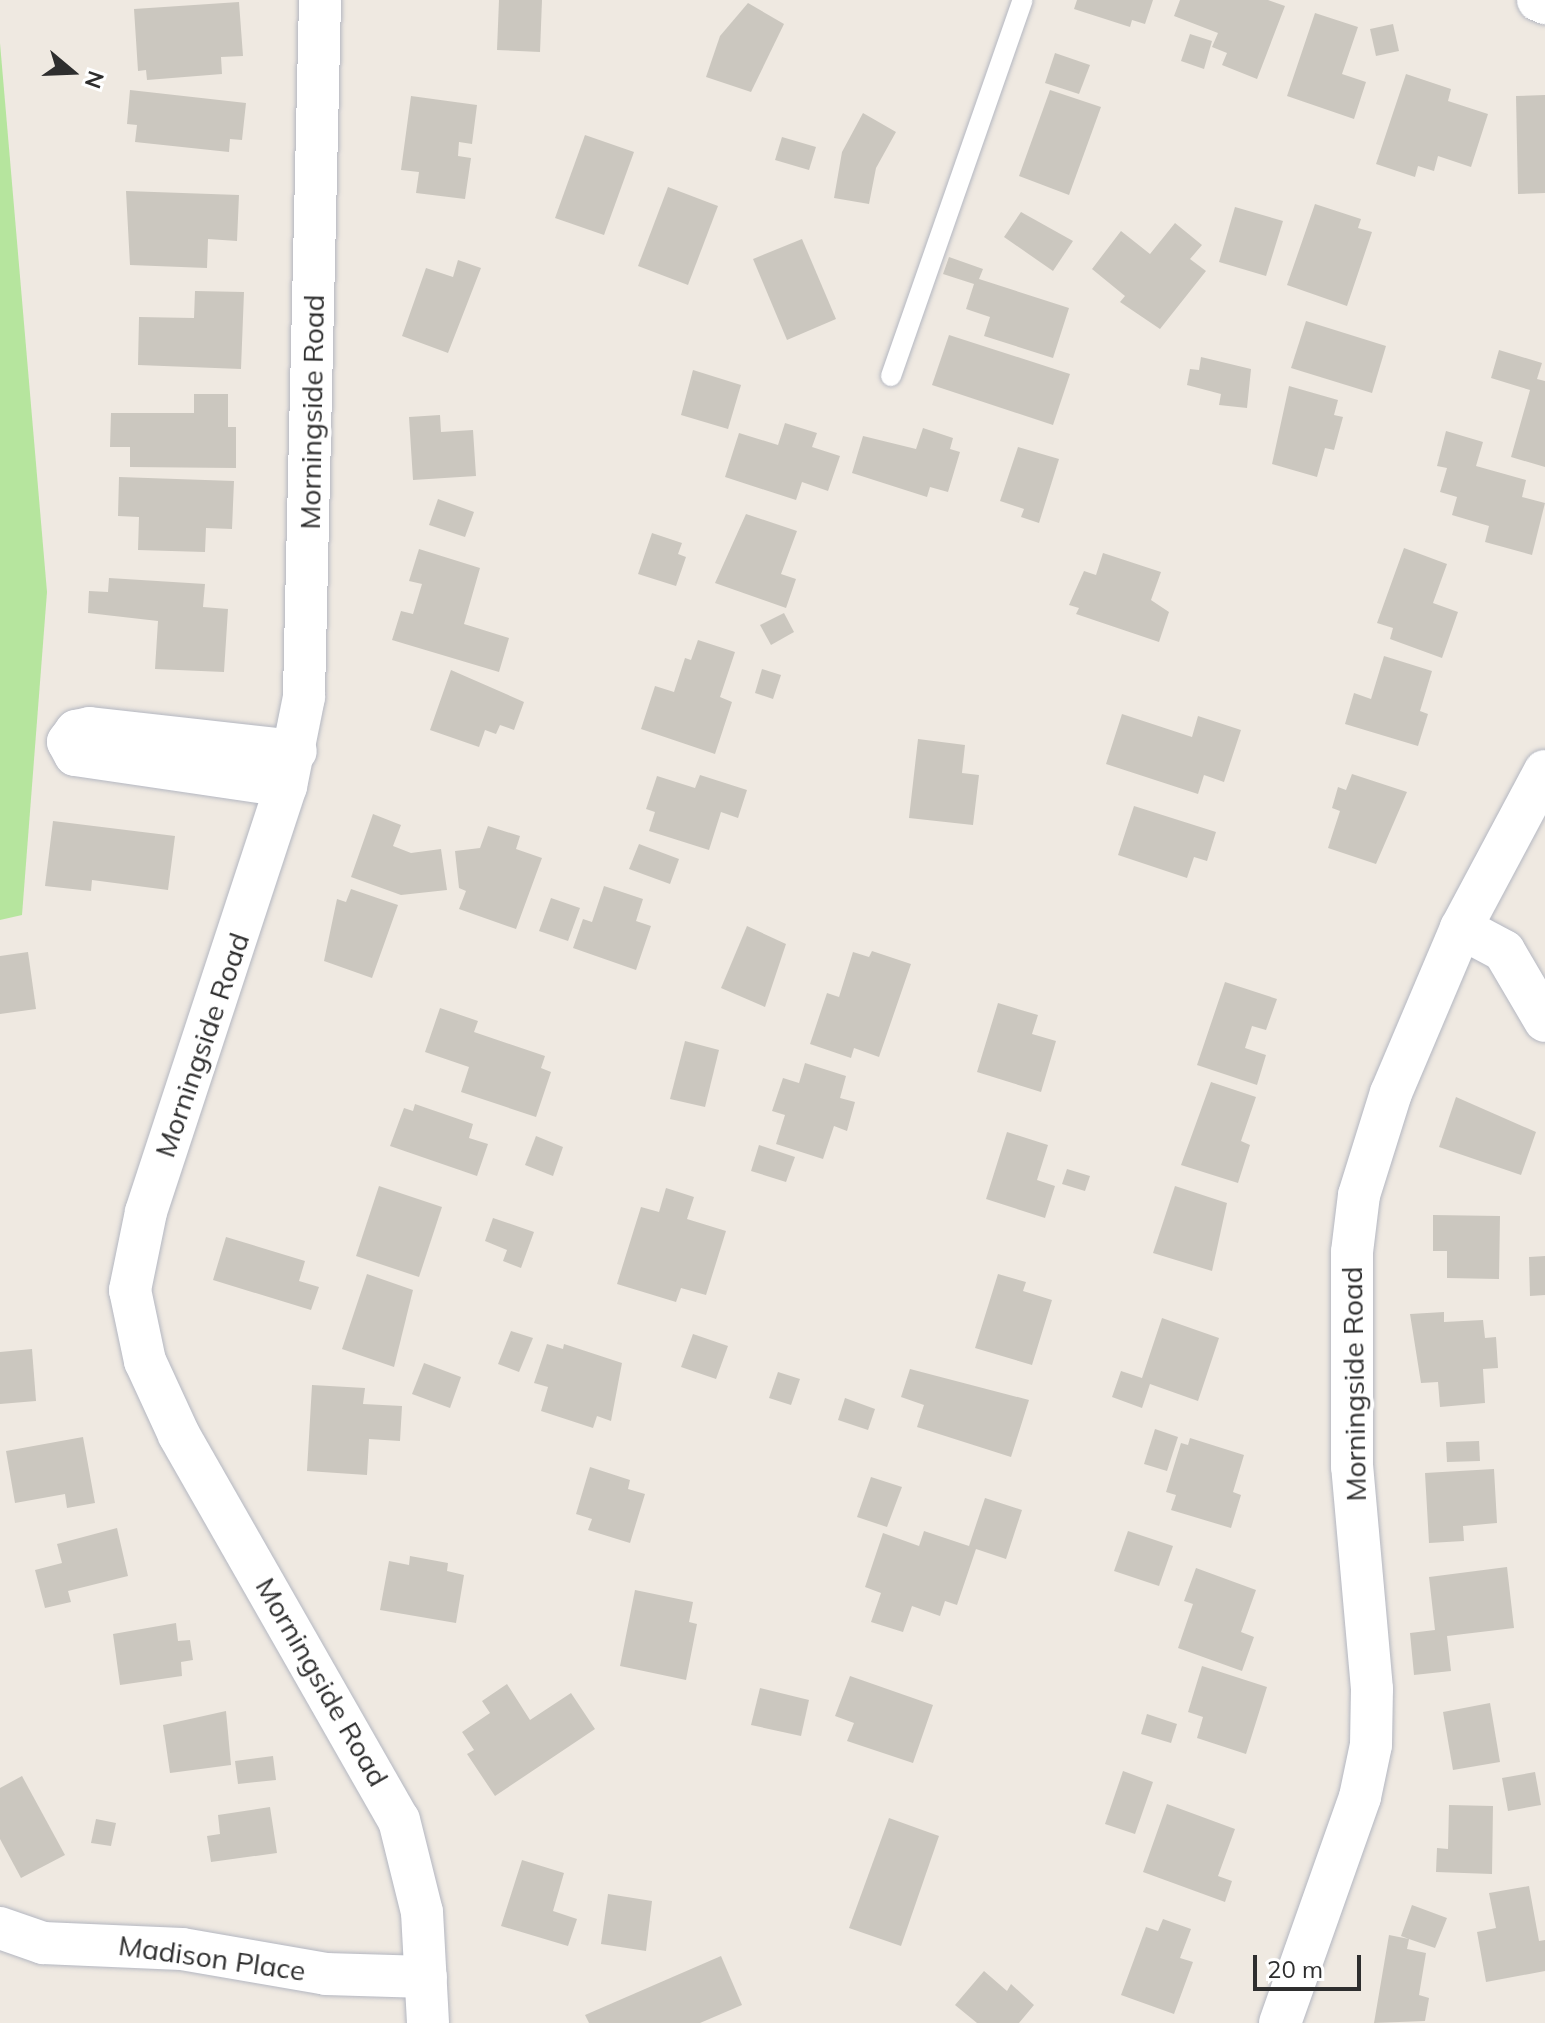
<!DOCTYPE html>
<style>
body{margin:0}
#map{position:relative;width:1545px;height:2023px;overflow:hidden;background:#efe9e1;font-family:Mulish,sans-serif}
div>[style]{position:absolute}
.green>*{inset:0;background:#b6e59e}
.building>*{inset:0;background:#cbc7bf}
.roads{filter:drop-shadow(0 0 2px #b4b7c1) drop-shadow(0 0 2px #b4b7c1)}
.lane>*{height:20px;margin:-10px;padding:0 10px;transform-origin:10px;border-radius:10px;background:#fff}
.street>*{height:42px;margin:-21px;padding:0 21px;transform-origin:21px;border-radius:21px;background:#fff}
span{translate:-50% -50%;white-space:nowrap;text-align:center;line-height:1.15;-webkit-text-stroke:8px #fff;paint-order:stroke}
.street-label{font-size:28px;color:#2e2e2e}
.north{position:absolute;left:32px;top:32px;width:80px;height:80px;-webkit-text-stroke:6px #fff;paint-order:stroke;rotate:109deg;font-size:22px;font-weight:700;line-height:32px;text-align:center;color:#2e2e2e}
.north::after{content:'';display:block;margin:auto;width:28px;height:36px;background:#2e2e2e;clip-path:polygon(50% 0,100% 100%,50% 72%,0 100%)}
.scale{position:absolute;left:1253px;top:1955px;width:108px;height:36px;box-sizing:border-box;border:4px solid #2e2e2e;border-top:0;padding-left:10px;font-size:24px;line-height:28px;white-space:nowrap;color:#2e2e2e;-webkit-text-stroke:6px #fff;paint-order:stroke}
</style>
<div id="map">
<div class="green">
<div style="clip-path:polygon(0 43px,47px 592px,22px 915px,0 920px)"></div>
</div>
<div class="building">
<div style="clip-path:polygon(499px 0,542px 0,540px 52px,497px 50px)"></div>
<div style="clip-path:polygon(1077px 0,1153px 0,1145px 24px,1132px 20px,1130px 27px,1074px 9px)"></div>
<div style="clip-path:polygon(1180px 0,1268px 0,1285px 6px,1257px 79px,1222px 65px,1227px 53px,1212px 47px,1218px 33px,1174px 16px)"></div>
<div style="clip-path:polygon(239px 2px,243px 56px,221px 57px,222px 74px,147px 80px,146px 70px,138px 71px,134px 9px)"></div>
<div style="clip-path:polygon(748px 3px,784px 24px,751px 92px,706px 77px,720px 36px)"></div>
<div style="clip-path:polygon(1315px 13px,1358px 27px,1342px 74px,1366px 82px,1354px 119px,1287px 96px)"></div>
<div style="clip-path:polygon(1393px 24px,1399px 51px,1376px 56px,1370px 29px)"></div>
<div style="clip-path:polygon(1190px 34px,1212px 41px,1204px 69px,1181px 61px)"></div>
<div style="clip-path:polygon(1055px 53px,1090px 65px,1079px 94px,1045px 83px)"></div>
<div style="clip-path:polygon(1406px 74px,1451px 89px,1448px 101px,1488px 114px,1471px 167px,1438px 156px,1434px 171px,1418px 166px,1415px 177px,1376px 164px)"></div>
<div style="clip-path:polygon(130px 90px,246px 103px,242px 140px,230px 139px,229px 152px,135px 142px,137px 125px,127px 124px)"></div>
<div style="clip-path:polygon(1050px 90px,1101px 107px,1069px 195px,1019px 176px)"></div>
<div style="clip-path:polygon(1545px 95px,1545px 193px,1518px 194px,1516px 96px)"></div>
<div style="clip-path:polygon(411px 96px,477px 105px,472px 144px,459px 142px,458px 156px,471px 158px,465px 199px,416px 193px,419px 172px,401px 170px)"></div>
<div style="clip-path:polygon(863px 113px,896px 132px,876px 168px,869px 204px,834px 198px,842px 152px)"></div>
<div style="clip-path:polygon(585px 135px,634px 152px,604px 235px,555px 218px)"></div>
<div style="clip-path:polygon(782px 137px,816px 147px,809px 170px,775px 160px)"></div>
<div style="clip-path:polygon(668px 187px,718px 206px,688px 285px,638px 266px)"></div>
<div style="clip-path:polygon(126px 191px,239px 195px,237px 241px,208px 239px,207px 268px,130px 265px)"></div>
<div style="clip-path:polygon(1315px 204px,1361px 219px,1358px 228px,1372px 232px,1347px 306px,1287px 285px)"></div>
<div style="clip-path:polygon(1235px 207px,1283px 221px,1266px 276px,1219px 262px)"></div>
<div style="clip-path:polygon(1021px 212px,1073px 241px,1053px 271px,1004px 237px)"></div>
<div style="clip-path:polygon(1175px 223px,1202px 245px,1190px 259px,1206px 271px,1160px 329px,1120px 302px,1125px 296px,1092px 269px,1121px 231px,1150px 254px)"></div>
<div style="clip-path:polygon(802px 239px,836px 319px,787px 340px,753px 259px)"></div>
<div style="clip-path:polygon(949px 257px,983px 269px,979px 279px,1069px 308px,1053px 358px,984px 336px,990px 317px,966px 309px,974px 284px,943px 274px)"></div>
<div style="clip-path:polygon(458px 260px,481px 268px,448px 353px,402px 336px,426px 268px,453px 277px)"></div>
<div style="clip-path:polygon(195px 291px,244px 292px,241px 369px,138px 365px,139px 317px,194px 318px)"></div>
<div style="clip-path:polygon(1306px 321px,1386px 346px,1372px 393px,1291px 368px)"></div>
<div style="clip-path:polygon(949px 335px,1070px 374px,1053px 425px,932px 385px)"></div>
<div style="clip-path:polygon(1499px 350px,1542px 363px,1537px 379px,1545px 381px,1545px 467px,1511px 457px,1530px 390px,1491px 378px)"></div>
<div style="clip-path:polygon(1201px 357px,1251px 369px,1247px 408px,1219px 405px,1221px 394px,1187px 385px,1190px 369px,1199px 370px)"></div>
<div style="clip-path:polygon(693px 370px,741px 385px,728px 429px,681px 415px)"></div>
<div style="clip-path:polygon(1289px 386px,1338px 400px,1334px 415px,1343px 417px,1334px 450px,1325px 448px,1317px 477px,1272px 464px)"></div>
<div style="clip-path:polygon(194px 394px,228px 394px,228px 427px,236px 427px,236px 468px,130px 467px,130px 447px,110px 447px,111px 413px,194px 413px)"></div>
<div style="clip-path:polygon(440px 415px,441px 432px,473px 430px,476px 476px,413px 480px,409px 417px)"></div>
<div style="clip-path:polygon(785px 423px,817px 433px,812px 447px,840px 456px,828px 491px,802px 482px,796px 500px,725px 477px,739px 433px,778px 445px)"></div>
<div style="clip-path:polygon(923px 428px,953px 438px,950px 449px,960px 452px,948px 492px,930px 487px,927px 497px,852px 473px,863px 436px,916px 449px)"></div>
<div style="clip-path:polygon(1446px 431px,1483px 442px,1476px 466px,1526px 480px,1522px 497px,1545px 503px,1532px 555px,1485px 542px,1489px 526px,1452px 515px,1457px 497px,1440px 492px,1447px 468px,1437px 466px)"></div>
<div style="clip-path:polygon(1018px 447px,1059px 459px,1039px 523px,1021px 517px,1024px 509px,1000px 501px)"></div>
<div style="clip-path:polygon(119px 477px,234px 481px,232px 529px,206px 528px,205px 552px,138px 550px,139px 517px,118px 516px)"></div>
<div style="clip-path:polygon(438px 499px,474px 512px,465px 537px,429px 525px)"></div>
<div style="clip-path:polygon(746px 514px,797px 531px,781px 574px,796px 579px,786px 608px,715px 583px)"></div>
<div style="clip-path:polygon(652px 533px,682px 543px,678px 554px,686px 557px,676px 586px,638px 574px)"></div>
<div style="clip-path:polygon(1404px 548px,1447px 564px,1433px 603px,1458px 612px,1442px 658px,1390px 639px,1393px 628px,1377px 623px)"></div>
<div style="clip-path:polygon(419px 549px,480px 568px,464px 624px,509px 638px,499px 672px,392px 640px,401px 611px,413px 614px,422px 584px,409px 581px)"></div>
<div style="clip-path:polygon(1103px 553px,1161px 572px,1151px 600px,1169px 612px,1159px 642px,1076px 614px,1079px 608px,1069px 605px,1084px 571px,1096px 575px)"></div>
<div style="clip-path:polygon(109px 578px,205px 584px,203px 607px,228px 609px,224px 672px,155px 669px,158px 621px,88px 613px,89px 591px,108px 592px)"></div>
<div style="clip-path:polygon(784px 613px,794px 632px,771px 645px,760px 625px)"></div>
<div style="clip-path:polygon(698px 640px,735px 652px,720px 697px,732px 702px,715px 754px,641px 729px,655px 686px,674px 692px,685px 658px,691px 660px)"></div>
<div style="clip-path:polygon(1384px 656px,1432px 671px,1420px 711px,1428px 714px,1418px 746px,1345px 724px,1354px 693px,1371px 699px)"></div>
<div style="clip-path:polygon(762px 669px,781px 675px,773px 699px,755px 693px)"></div>
<div style="clip-path:polygon(451px 670px,524px 702px,514px 730px,500px 725px,496px 734px,485px 730px,479px 747px,430px 730px)"></div>
<div style="clip-path:polygon(1122px 714px,1192px 737px,1198px 716px,1241px 730px,1224px 782px,1204px 775px,1198px 794px,1106px 764px)"></div>
<div style="clip-path:polygon(918px 739px,965px 745px,962px 773px,979px 775px,973px 825px,909px 818px)"></div>
<div style="clip-path:polygon(1352px 774px,1407px 792px,1376px 864px,1328px 848px,1340px 811px,1332px 808px,1338px 787px,1346px 790px)"></div>
<div style="clip-path:polygon(700px 775px,747px 790px,738px 818px,721px 812px,709px 850px,649px 831px,655px 812px,646px 809px,657px 776px,695px 788px)"></div>
<div style="clip-path:polygon(1134px 806px,1216px 832px,1207px 861px,1194px 857px,1187px 878px,1118px 855px)"></div>
<div style="clip-path:polygon(373px 814px,401px 825px,393px 846px,411px 853px,441px 849px,447px 890px,401px 895px,351px 877px)"></div>
<div style="clip-path:polygon(53px 821px,175px 836px,168px 890px,92px 880px,91px 891px,45px 886px)"></div>
<div style="clip-path:polygon(488px 826px,520px 836px,516px 849px,542px 858px,516px 929px,459px 909px,466px 891px,459px 888px,455px 851px,480px 848px)"></div>
<div style="clip-path:polygon(639px 844px,679px 859px,670px 884px,629px 869px)"></div>
<div style="clip-path:polygon(604px 886px,643px 899px,636px 921px,651px 926px,636px 970px,573px 948px,583px 919px,592px 922px)"></div>
<div style="clip-path:polygon(351px 889px,398px 905px,372px 978px,324px 961px,337px 899px,346px 902px)"></div>
<div style="clip-path:polygon(551px 898px,580px 908px,568px 941px,539px 931px)"></div>
<div style="clip-path:polygon(747px 926px,786px 944px,765px 1007px,721px 988px)"></div>
<div style="clip-path:polygon(872px 951px,911px 964px,879px 1057px,854px 1048px,851px 1058px,810px 1044px,827px 993px,839px 997px,853px 952px,869px 957px)"></div>
<div style="clip-path:polygon(28px 952px,36px 1009px,0 1014px,0 956px)"></div>
<div style="clip-path:polygon(1225px 982px,1277px 999px,1266px 1030px,1252px 1026px,1245px 1048px,1266px 1055px,1257px 1085px,1197px 1065px)"></div>
<div style="clip-path:polygon(998px 1003px,1038px 1015px,1032px 1034px,1056px 1041px,1041px 1092px,977px 1072px)"></div>
<div style="clip-path:polygon(440px 1008px,478px 1021px,474px 1032px,545px 1056px,541px 1068px,551px 1072px,536px 1117px,461px 1092px,469px 1067px,425px 1052px)"></div>
<div style="clip-path:polygon(685px 1041px,719px 1050px,705px 1107px,670px 1099px)"></div>
<div style="clip-path:polygon(805px 1063px,846px 1076px,840px 1098px,855px 1102px,847px 1131px,834px 1126px,823px 1159px,776px 1144px,785px 1115px,772px 1111px,783px 1078px,799px 1083px)"></div>
<div style="clip-path:polygon(1211px 1082px,1256px 1097px,1241px 1141px,1250px 1145px,1238px 1183px,1181px 1165px)"></div>
<div style="clip-path:polygon(1456px 1097px,1536px 1132px,1521px 1175px,1439px 1147px)"></div>
<div style="clip-path:polygon(415px 1104px,473px 1124px,469px 1138px,488px 1144px,477px 1176px,390px 1146px,404px 1108px,413px 1111px)"></div>
<div style="clip-path:polygon(1007px 1132px,1048px 1145px,1037px 1180px,1055px 1186px,1045px 1218px,986px 1199px)"></div>
<div style="clip-path:polygon(536px 1136px,563px 1147px,553px 1176px,525px 1165px)"></div>
<div style="clip-path:polygon(759px 1145px,795px 1157px,786px 1182px,751px 1171px)"></div>
<div style="clip-path:polygon(1067px 1169px,1090px 1176px,1085px 1191px,1062px 1184px)"></div>
<div style="clip-path:polygon(379px 1186px,442px 1207px,419px 1277px,356px 1256px)"></div>
<div style="clip-path:polygon(1175px 1186px,1227px 1203px,1212px 1271px,1153px 1253px)"></div>
<div style="clip-path:polygon(666px 1188px,694px 1197px,687px 1219px,726px 1231px,706px 1295px,681px 1288px,676px 1302px,617px 1284px,641px 1207px,659px 1212px)"></div>
<div style="clip-path:polygon(1433px 1215px,1500px 1216px,1499px 1279px,1447px 1278px,1447px 1251px,1433px 1251px)"></div>
<div style="clip-path:polygon(493px 1218px,534px 1232px,521px 1268px,503px 1261px,507px 1250px,485px 1241px)"></div>
<div style="clip-path:polygon(226px 1237px,305px 1261px,299px 1281px,319px 1287px,311px 1310px,213px 1280px)"></div>
<div style="clip-path:polygon(1545px 1256px,1545px 1295px,1530px 1296px,1529px 1257px)"></div>
<div style="clip-path:polygon(367px 1274px,413px 1290px,394px 1367px,342px 1349px)"></div>
<div style="clip-path:polygon(998px 1274px,1026px 1282px,1023px 1291px,1052px 1300px,1032px 1365px,975px 1348px)"></div>
<div style="clip-path:polygon(1444px 1312px,1444px 1322px,1483px 1320px,1485px 1338px,1496px 1337px,1498px 1368px,1483px 1369px,1485px 1403px,1440px 1407px,1438px 1382px,1421px 1383px,1410px 1314px)"></div>
<div style="clip-path:polygon(1162px 1318px,1219px 1338px,1198px 1401px,1150px 1384px,1142px 1408px,1112px 1397px,1121px 1371px,1142px 1378px)"></div>
<div style="clip-path:polygon(511px 1331px,533px 1338px,519px 1372px,498px 1364px)"></div>
<div style="clip-path:polygon(693px 1334px,728px 1346px,716px 1379px,681px 1367px)"></div>
<div style="clip-path:polygon(547px 1344px,563px 1349px,564px 1344px,622px 1363px,611px 1421px,597px 1416px,593px 1428px,541px 1411px,548px 1387px,534px 1383px)"></div>
<div style="clip-path:polygon(32px 1349px,36px 1401px,0 1404px,0 1352px)"></div>
<div style="clip-path:polygon(424px 1363px,461px 1377px,450px 1408px,412px 1394px)"></div>
<div style="clip-path:polygon(910px 1369px,1029px 1400px,1011px 1457px,917px 1427px,924px 1405px,901px 1397px)"></div>
<div style="clip-path:polygon(778px 1372px,800px 1379px,791px 1405px,769px 1398px)"></div>
<div style="clip-path:polygon(312px 1385px,365px 1388px,363px 1404px,402px 1406px,400px 1441px,369px 1439px,367px 1475px,307px 1471px)"></div>
<div style="clip-path:polygon(845px 1398px,875px 1409px,868px 1430px,838px 1420px)"></div>
<div style="clip-path:polygon(1155px 1429px,1178px 1437px,1167px 1471px,1144px 1464px)"></div>
<div style="clip-path:polygon(83px 1437px,95px 1503px,67px 1508px,65px 1494px,15px 1503px,6px 1451px)"></div>
<div style="clip-path:polygon(1190px 1438px,1244px 1455px,1233px 1492px,1241px 1495px,1231px 1528px,1171px 1510px,1176px 1495px,1166px 1492px,1181px 1443px,1188px 1445px)"></div>
<div style="clip-path:polygon(1479px 1441px,1480px 1461px,1447px 1462px,1446px 1442px)"></div>
<div style="clip-path:polygon(590px 1467px,630px 1480px,628px 1489px,645px 1494px,630px 1543px,588px 1530px,592px 1519px,576px 1514px)"></div>
<div style="clip-path:polygon(1494px 1469px,1497px 1523px,1463px 1526px,1464px 1541px,1429px 1543px,1425px 1473px)"></div>
<div style="clip-path:polygon(871px 1477px,902px 1487px,887px 1527px,857px 1517px)"></div>
<div style="clip-path:polygon(985px 1498px,1022px 1510px,1006px 1559px,976px 1549px,957px 1605px,945px 1601px,940px 1616px,912px 1606px,903px 1632px,871px 1622px,881px 1593px,865px 1587px,883px 1533px,919px 1546px,924px 1531px,969px 1546px)"></div>
<div style="clip-path:polygon(117px 1528px,128px 1576px,68px 1591px,71px 1602px,45px 1608px,35px 1570px,62px 1563px,57px 1544px)"></div>
<div style="clip-path:polygon(1128px 1531px,1173px 1546px,1159px 1586px,1114px 1571px)"></div>
<div style="clip-path:polygon(410px 1556px,448px 1563px,447px 1571px,464px 1575px,456px 1623px,380px 1610px,389px 1561px,409px 1565px)"></div>
<div style="clip-path:polygon(1507px 1567px,1514px 1628px,1447px 1636px,1451px 1671px,1414px 1675px,1410px 1633px,1435px 1630px,1429px 1577px)"></div>
<div style="clip-path:polygon(1196px 1568px,1256px 1590px,1241px 1632px,1254px 1637px,1242px 1671px,1178px 1648px,1193px 1604px,1184px 1601px)"></div>
<div style="clip-path:polygon(635px 1590px,693px 1602px,689px 1622px,697px 1624px,686px 1680px,620px 1666px)"></div>
<div style="clip-path:polygon(176px 1623px,178px 1641px,190px 1640px,193px 1660px,181px 1662px,182px 1676px,120px 1685px,113px 1634px)"></div>
<div style="clip-path:polygon(1202px 1666px,1267px 1687px,1246px 1754px,1197px 1738px,1203px 1717px,1188px 1712px)"></div>
<div style="clip-path:polygon(850px 1676px,933px 1705px,913px 1763px,847px 1741px,854px 1723px,835px 1716px)"></div>
<div style="clip-path:polygon(507px 1684px,530px 1720px,571px 1693px,595px 1729px,495px 1796px,467px 1754px,474px 1750px,462px 1732px,490px 1713px,482px 1701px)"></div>
<div style="clip-path:polygon(760px 1688px,809px 1700px,801px 1736px,751px 1725px)"></div>
<div style="clip-path:polygon(1490px 1703px,1500px 1762px,1453px 1770px,1443px 1712px)"></div>
<div style="clip-path:polygon(226px 1711px,231px 1765px,170px 1773px,163px 1725px)"></div>
<div style="clip-path:polygon(1147px 1714px,1177px 1724px,1171px 1743px,1141px 1734px)"></div>
<div style="clip-path:polygon(273px 1756px,276px 1780px,238px 1784px,235px 1761px)"></div>
<div style="clip-path:polygon(1123px 1771px,1153px 1782px,1135px 1834px,1105px 1824px)"></div>
<div style="clip-path:polygon(1535px 1772px,1541px 1805px,1508px 1811px,1502px 1778px)"></div>
<div style="clip-path:polygon(22px 1776px,65px 1855px,21px 1878px,0 1839px,0 1788px)"></div>
<div style="clip-path:polygon(1167px 1804px,1235px 1829px,1218px 1876px,1232px 1881px,1225px 1902px,1143px 1872px)"></div>
<div style="clip-path:polygon(1449px 1805px,1493px 1806px,1492px 1874px,1436px 1872px,1437px 1848px,1448px 1849px)"></div>
<div style="clip-path:polygon(270px 1807px,277px 1853px,211px 1862px,207px 1836px,220px 1834px,218px 1815px)"></div>
<div style="clip-path:polygon(889px 1818px,939px 1836px,901px 1946px,849px 1928px)"></div>
<div style="clip-path:polygon(96px 1819px,116px 1823px,111px 1846px,91px 1843px)"></div>
<div style="clip-path:polygon(522px 1860px,564px 1873px,553px 1911px,577px 1919px,568px 1946px,501px 1926px)"></div>
<div style="clip-path:polygon(1529px 1886px,1539px 1941px,1545px 1940px,1545px 1971px,1486px 1982px,1477px 1932px,1496px 1928px,1489px 1893px)"></div>
<div style="clip-path:polygon(608px 1894px,652px 1901px,646px 1951px,601px 1944px)"></div>
<div style="clip-path:polygon(1412px 1905px,1447px 1918px,1435px 1948px,1409px 1939px,1407px 1949px,1426px 1953px,1419px 1995px,1429px 1998px,1425px 2021px,1374px 2023px,1389px 1935px,1409px 1939px,1401px 1936px)"></div>
<div style="clip-path:polygon(1163px 1919px,1191px 1929px,1180px 1958px,1193px 1962px,1174px 2014px,1121px 1995px,1146px 1927px,1158px 1931px)"></div>
<div style="clip-path:polygon(721px 1956px,742px 2005px,700px 2023px,589px 2023px,585px 2015px)"></div>
<div style="clip-path:polygon(984px 1971px,1007px 1991px,1011px 1984px,1034px 2005px,1019px 2023px,977px 2023px,955px 2005px)"></div>
</div>
<div class="roads">
<div class="lane">
<div style="left:891px;top:376px;width:398px;rotate:-70.7deg"></div>
</div>
<div class="street">
<div style="left:320px;top:0;width:697px;rotate:91.32deg"></div>
<div style="left:304px;top:697px;width:91px;rotate:101.4deg"></div>
<div style="left:286px;top:786px;width:448px;rotate:108.2deg"></div>
<div style="left:146px;top:1212px;width:80px;rotate:101.6deg"></div>
<div style="left:130px;top:1290px;width:73px;rotate:78.1deg"></div>
<div style="left:145px;top:1361px;width:81px;rotate:65.3deg"></div>
<div style="left:179px;top:1435px;width:443px;rotate:60.3deg"></div>
<div style="left:399px;top:1820px;width:95px;rotate:76deg"></div>
<div style="left:422px;top:1912px;width:111px;rotate:86.9deg"></div>
<div style="left:1538px;top:0;width:8px;rotate:23deg"></div>
<div style="left:286px;top:786px;width:213px;rotate:-171.6deg"></div>
<div style="left:75px;top:755px;width:15px;rotate:-118deg"></div>
<div style="left:68px;top:742px;width:14px;rotate:-54deg"></div>
<div style="left:76px;top:731px;width:14px;rotate:-12deg"></div>
<div style="left:90px;top:728px;width:207px;rotate:6.4deg"></div>
<div style="left:1461px;top:928px;width:49px;rotate:28.1deg"></div>
<div style="left:1504px;top:951px;width:81px;rotate:59.6deg"></div>
<div style="left:0;top:1928px;width:46px;rotate:19.2deg"></div>
<div style="left:43px;top:1943px;width:139px;rotate:2.5deg"></div>
<div style="left:182px;top:1949px;width:146px;rotate:9.8deg"></div>
<div style="left:326px;top:1974px;width:100px;rotate:1.7deg"></div>
<div style="left:1280px;top:2023px;width:240px;rotate:-70.5deg"></div>
<div style="left:1360px;top:1797px;width:53px;rotate:-78.1deg"></div>
<div style="left:1371px;top:1745px;width:56px;rotate:-89deg"></div>
<div style="left:1372px;top:1689px;width:223px;rotate:-95.1deg"></div>
<div style="left:1352px;top:1467px;width:215px;rotate:-90deg"></div>
<div style="left:1352px;top:1252px;width:57px;rotate:-83deg"></div>
<div style="left:1359px;top:1195px;width:107px;rotate:-72.6deg"></div>
<div style="left:1391px;top:1093px;width:179px;rotate:-67deg"></div>
<div style="left:1461px;top:928px;width:178px;rotate:-61.9deg"></div>
</div>
</div>
<div class="street-label">
<span style="left:312px;top:412px;rotate:-89deg">Morningside Road</span>
<span style="left:202px;top:1045px;rotate:-71deg">Morningside Road</span>
<span style="left:1354px;top:1384px;rotate:-91deg">Morningside Road</span>
<span style="left:322px;top:1682px;rotate:60deg">Morningside Road</span>
<span style="left:212px;top:1958px;rotate:8deg">Madison Place</span>
</div>
<div class="north">N</div>
<div class="scale">20 m</div>
</div>
